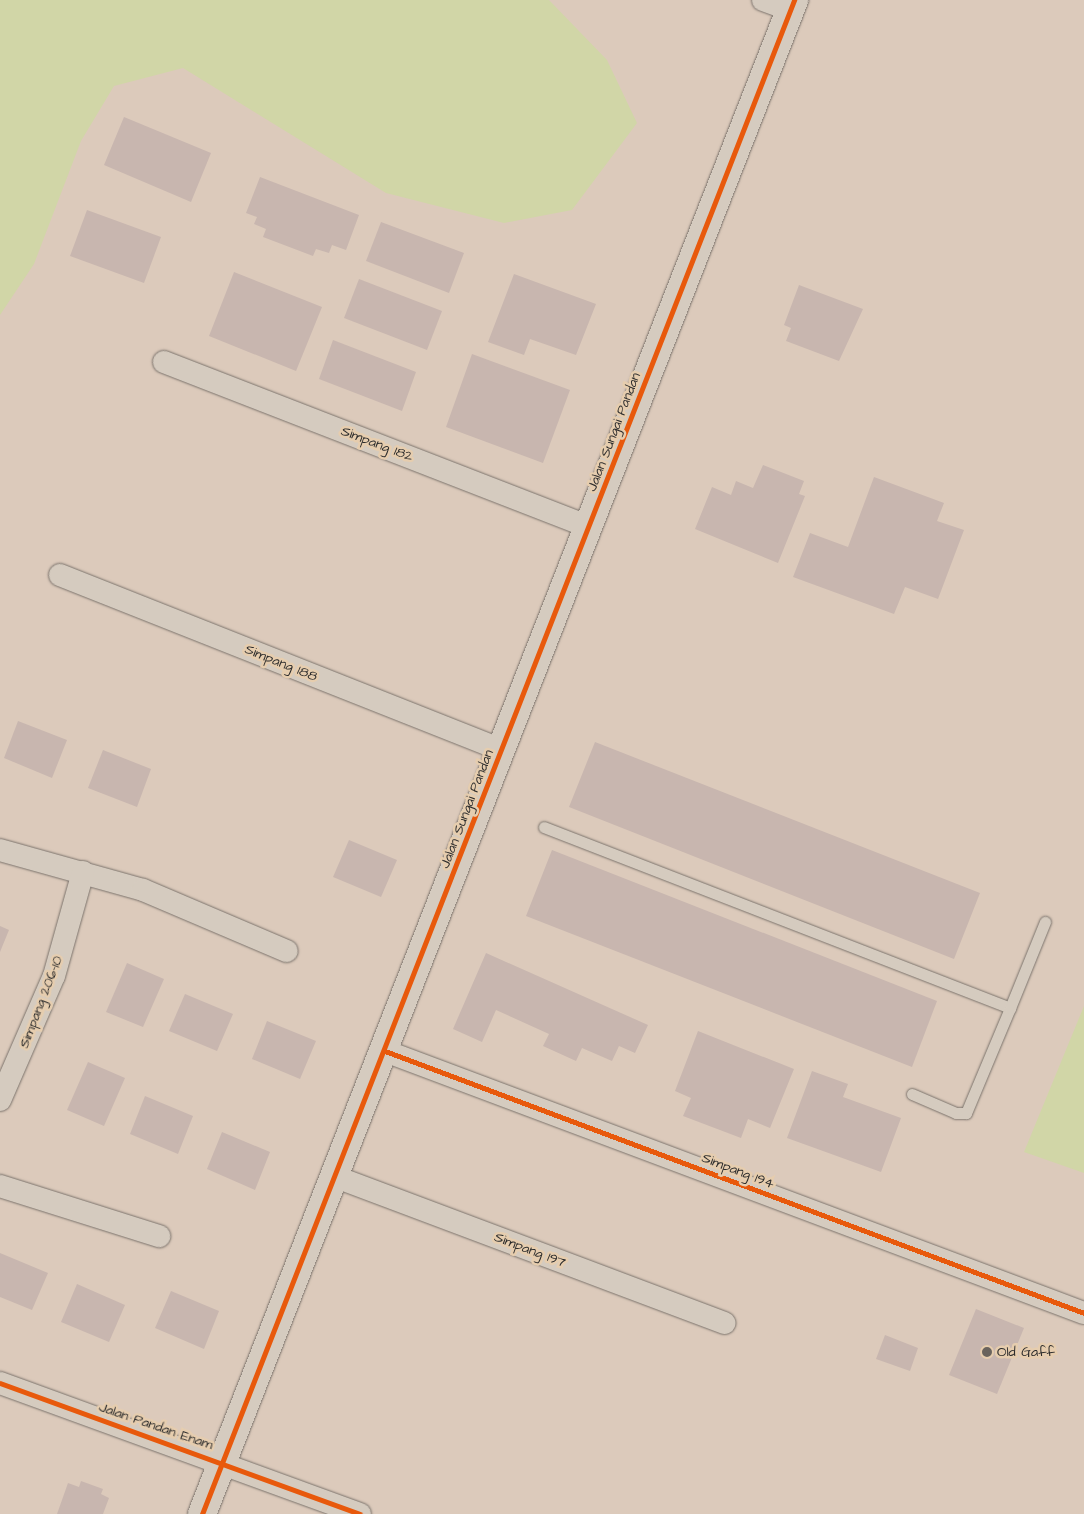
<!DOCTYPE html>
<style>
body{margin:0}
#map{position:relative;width:1084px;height:1514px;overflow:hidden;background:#dccabb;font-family:"Architects Daughter",sans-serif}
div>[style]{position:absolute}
.green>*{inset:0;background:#d1d6a7}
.building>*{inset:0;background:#c8b6af}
.roads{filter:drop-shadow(0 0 1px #7b736c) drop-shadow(0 0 1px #7b736c)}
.lane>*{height:11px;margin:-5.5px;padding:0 5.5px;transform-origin:5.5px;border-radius:5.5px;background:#d5cbbf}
.street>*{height:22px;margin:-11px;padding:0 11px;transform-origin:11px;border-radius:11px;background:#d5cbbf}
.secondary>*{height:28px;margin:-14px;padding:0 14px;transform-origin:14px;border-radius:14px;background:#d5cbbf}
.cycleway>*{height:5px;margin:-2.5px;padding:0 2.5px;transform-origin:2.5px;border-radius:2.5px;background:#e8590c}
.dots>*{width:14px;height:14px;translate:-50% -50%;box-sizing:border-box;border:2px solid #e6cdae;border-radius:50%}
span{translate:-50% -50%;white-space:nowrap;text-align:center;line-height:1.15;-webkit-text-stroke:5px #e6cdae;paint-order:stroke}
.street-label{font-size:14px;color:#2b2b2b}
.poi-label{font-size:14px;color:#2b2b2b}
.left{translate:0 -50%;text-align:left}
</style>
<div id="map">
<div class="green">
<div style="clip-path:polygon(0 0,549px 0,607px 60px,637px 123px,572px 210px,504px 223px,386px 193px,183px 68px,114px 86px,81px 141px,34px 264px,0 315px)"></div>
<div style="clip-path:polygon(1084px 1006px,1084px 1173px,1024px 1152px)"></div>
</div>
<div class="building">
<div style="clip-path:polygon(124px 117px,211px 153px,191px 202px,104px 165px)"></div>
<div style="clip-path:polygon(260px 177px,359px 215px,346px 250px,332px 245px,329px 253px,316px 249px,313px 256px,263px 237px,266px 229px,254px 224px,257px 217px,246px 213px)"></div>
<div style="clip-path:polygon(87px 210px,161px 237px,144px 283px,70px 256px)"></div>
<div style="clip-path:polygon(381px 222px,464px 253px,449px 293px,366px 261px)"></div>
<div style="clip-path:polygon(234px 272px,322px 307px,296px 371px,209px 336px)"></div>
<div style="clip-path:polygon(514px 274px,596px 304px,576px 355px,530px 339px,524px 355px,488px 342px)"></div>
<div style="clip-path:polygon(359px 279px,442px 311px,427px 350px,344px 318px)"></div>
<div style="clip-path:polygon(799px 285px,863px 309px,839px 361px,786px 341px,791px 328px,784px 325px)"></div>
<div style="clip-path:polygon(333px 340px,416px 372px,402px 411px,319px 379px)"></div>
<div style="clip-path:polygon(472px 354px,570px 390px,543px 463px,446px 427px)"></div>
<div style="clip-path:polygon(763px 465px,804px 481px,799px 494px,805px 496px,778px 563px,695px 529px,712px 487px,731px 495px,736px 481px,753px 488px)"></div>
<div style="clip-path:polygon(874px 477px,944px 503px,937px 521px,964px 530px,938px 599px,905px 587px,894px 614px,793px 577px,810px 533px,848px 547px)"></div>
<div style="clip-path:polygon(18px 721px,67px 740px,52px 778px,4px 758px)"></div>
<div style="clip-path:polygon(595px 742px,980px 893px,954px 959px,569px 807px)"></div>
<div style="clip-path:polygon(103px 750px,151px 769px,137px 807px,88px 788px)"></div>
<div style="clip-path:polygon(349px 840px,397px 860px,381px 897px,333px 877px)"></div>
<div style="clip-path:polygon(552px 850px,937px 1001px,912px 1067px,526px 916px)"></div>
<div style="clip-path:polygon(0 926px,9px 930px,0 952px)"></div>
<div style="clip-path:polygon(486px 953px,648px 1025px,635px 1053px,619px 1046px,612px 1061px,582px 1048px,576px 1061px,543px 1046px,549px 1034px,496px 1010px,482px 1042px,453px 1029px)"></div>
<div style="clip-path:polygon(127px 963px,164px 979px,143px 1027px,106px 1012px)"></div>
<div style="clip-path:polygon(185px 994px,233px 1014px,217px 1051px,169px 1031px)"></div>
<div style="clip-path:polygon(267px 1021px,316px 1041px,300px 1079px,252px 1059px)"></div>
<div style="clip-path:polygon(698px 1031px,794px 1069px,770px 1128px,748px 1119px,741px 1138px,683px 1116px,691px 1098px,675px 1091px)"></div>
<div style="clip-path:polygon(88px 1062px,125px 1078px,104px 1126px,67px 1110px)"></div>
<div style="clip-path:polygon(812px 1071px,848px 1084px,843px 1097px,901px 1118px,881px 1172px,787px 1138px)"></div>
<div style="clip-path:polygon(145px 1096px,193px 1116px,178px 1154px,130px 1134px)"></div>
<div style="clip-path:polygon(222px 1132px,270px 1152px,255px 1190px,207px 1169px)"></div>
<div style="clip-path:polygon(0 1253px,48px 1273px,32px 1310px,0 1297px)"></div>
<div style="clip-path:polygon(77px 1284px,125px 1305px,109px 1342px,61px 1322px)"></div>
<div style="clip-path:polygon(171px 1291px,219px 1311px,204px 1349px,155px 1328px)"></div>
<div style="clip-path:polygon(976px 1309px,1024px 1328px,997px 1394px,949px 1375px)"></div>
<div style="clip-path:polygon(885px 1335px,918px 1348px,910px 1371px,876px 1359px)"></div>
<div style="clip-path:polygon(81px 1481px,103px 1489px,101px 1494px,109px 1498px,103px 1514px,57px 1514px,68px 1483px,79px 1487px)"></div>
</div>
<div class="roads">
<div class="lane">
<div style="left:544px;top:827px;width:500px;rotate:21.2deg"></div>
<div style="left:1010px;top:1008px;width:114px;rotate:112.7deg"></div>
<div style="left:966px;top:1113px;width:10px;rotate:180deg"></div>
<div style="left:956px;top:1113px;width:48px;rotate:-156.6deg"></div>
<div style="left:1010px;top:1008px;width:93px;rotate:-67.9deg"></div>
</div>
<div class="street">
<div style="left:763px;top:0;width:29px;rotate:20deg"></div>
<div style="left:164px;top:362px;width:456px;rotate:21.2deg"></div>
<div style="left:60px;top:575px;width:475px;rotate:21.6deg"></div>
<div style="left:0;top:850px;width:148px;rotate:15.6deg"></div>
<div style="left:143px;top:890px;width:156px;rotate:23deg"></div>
<div style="left:385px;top:1051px;width:746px;rotate:20.55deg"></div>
<div style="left:0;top:1100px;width:135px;rotate:-66.5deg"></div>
<div style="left:54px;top:976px;width:108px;rotate:-74.4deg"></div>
<div style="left:336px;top:1177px;width:415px;rotate:20.6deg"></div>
<div style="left:0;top:1186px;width:167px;rotate:17.5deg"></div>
<div style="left:0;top:1383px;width:383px;rotate:20deg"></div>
</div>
<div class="secondary">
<div style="left:202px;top:1514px;width:1626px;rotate:-68.64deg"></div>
</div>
</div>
<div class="cycleway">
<div style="left:385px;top:1051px;width:746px;rotate:20.55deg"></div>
<div style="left:0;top:1383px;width:383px;rotate:20deg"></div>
<div style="left:202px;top:1514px;width:1626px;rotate:-68.64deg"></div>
</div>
<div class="dots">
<div style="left:987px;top:1352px;background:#69635d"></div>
</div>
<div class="street-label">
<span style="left:614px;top:432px;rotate:-69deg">Jalan Sungai Pandan</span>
<span style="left:377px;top:444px;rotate:21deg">Simpang 182</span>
<span style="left:281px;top:663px;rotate:22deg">Simpang 188</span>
<span style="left:467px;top:809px;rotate:-69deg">Jalan Sungai Pandan</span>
<span style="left:41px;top:1002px;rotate:-69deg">Simpang 206-10</span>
<span style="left:738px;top:1171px;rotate:21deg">Simpang 194</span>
<span style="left:530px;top:1250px;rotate:21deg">Simpang 197</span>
<span style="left:156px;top:1426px;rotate:19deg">Jalan Pandan Enam</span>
</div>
<div class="poi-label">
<span class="left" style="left:997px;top:1352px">Old Gaff</span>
</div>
</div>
